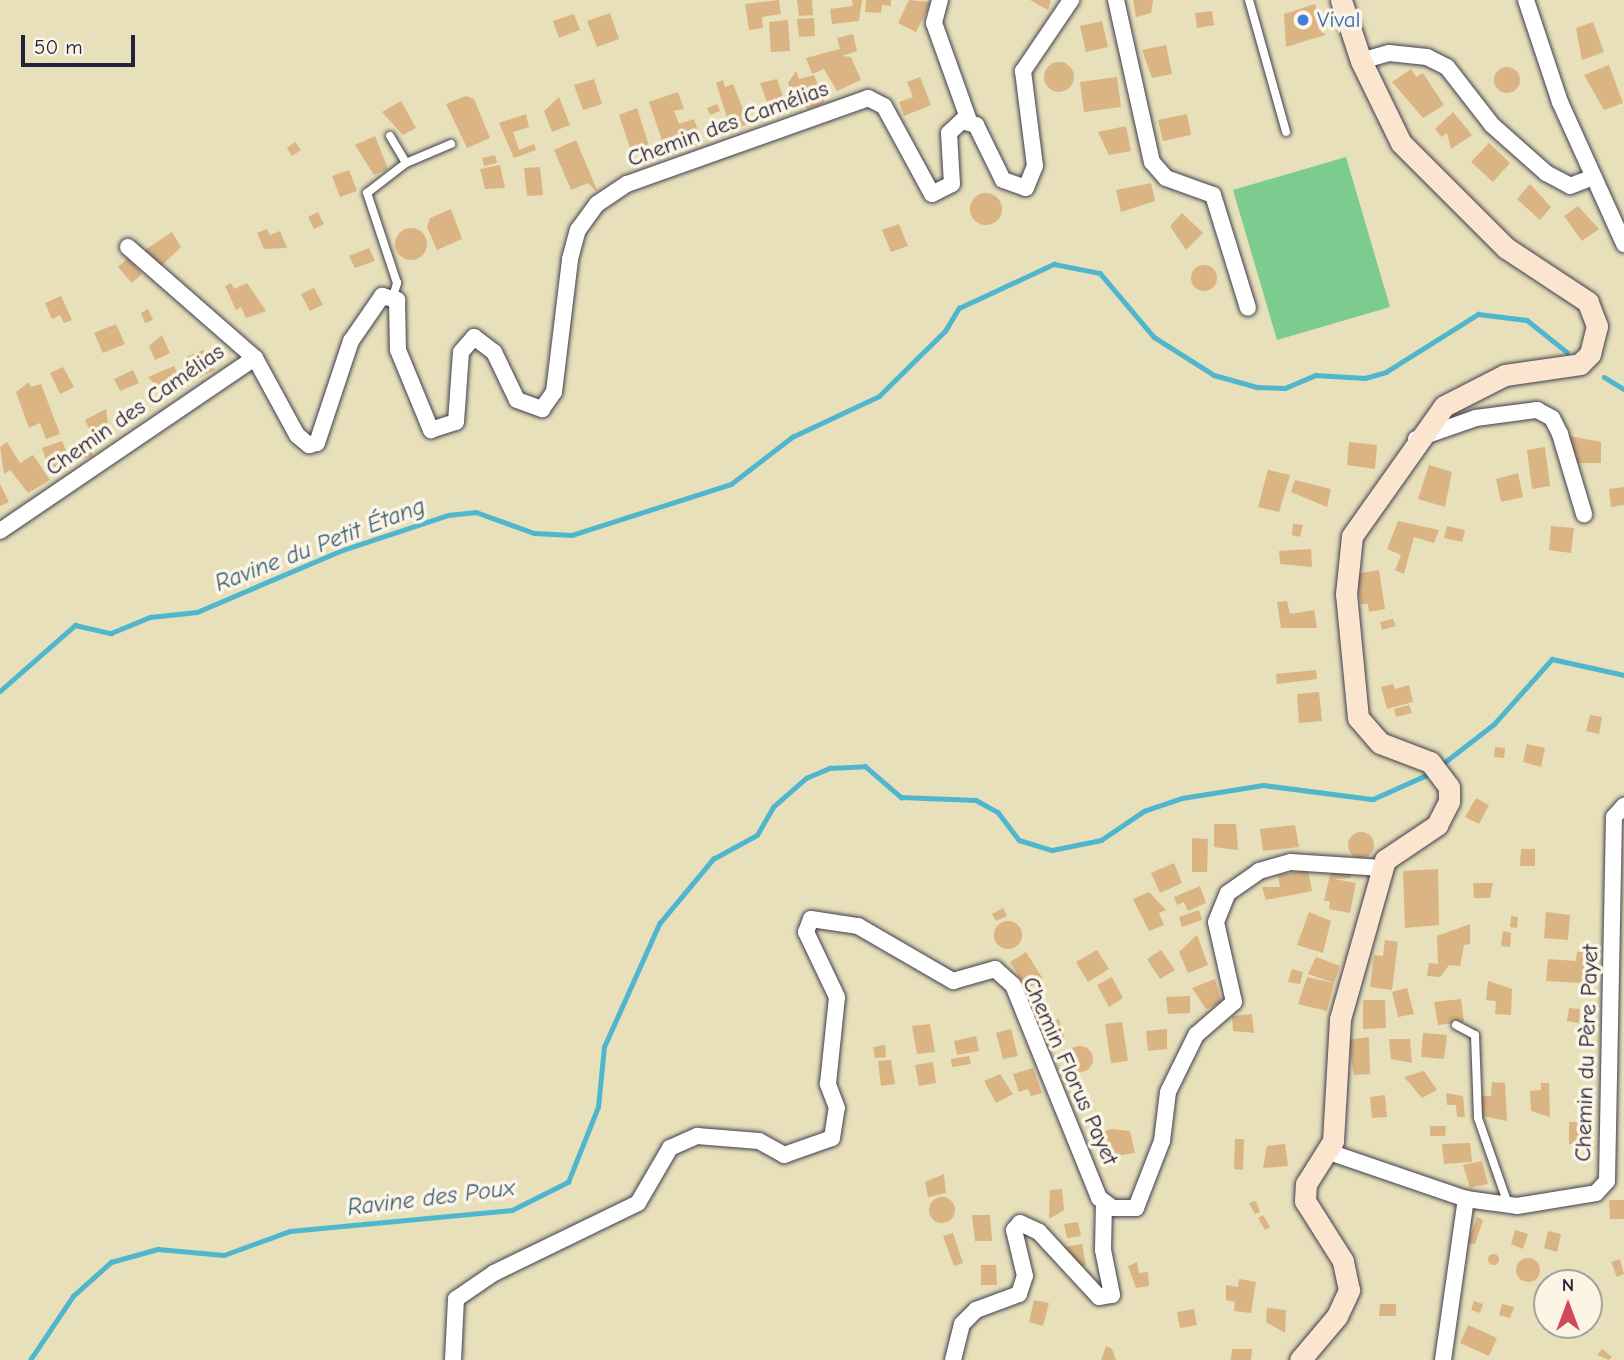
<!DOCTYPE html>
<meta charset="utf-8">
<style>
body{margin:0}
#map{position:relative;width:1624px;height:1360px;overflow:hidden;background:#e7e0bb;font-family:"Comic Neue",sans-serif}
div>[style]{position:absolute}
.green>*{inset:0;background:#7bcc8e}
.stream>*{height:4.5px;margin:-2.25px;padding:0 2.25px;transform-origin:2.25px;border-radius:2.25px;background:#50b6ce}
.building>*{inset:0;background:#dab483}
.round{border-radius:50%}
.roads{filter:drop-shadow(0 0 2px #403e4e) drop-shadow(0 0 2px #403e4e)}
.service>*{height:8px;margin:-4px;padding:0 4px;transform-origin:4px;border-radius:4px;background:#fff}
.minor>*{height:16px;margin:-8px;padding:0 8px;transform-origin:8px;border-radius:8px;background:#fff}
.secondary>*{height:21px;margin:-10.5px;padding:0 10.5px;transform-origin:10.5px;border-radius:10.5px;background:#fbe5cf}
.dots>*{width:19px;height:19px;translate:-50% -50%;box-sizing:border-box;border:4px solid #fcf5e5;border-radius:50%}
span{translate:-50% -50%;white-space:nowrap;text-align:center;line-height:1.15;-webkit-text-stroke:7px #fcf5e5;paint-order:stroke}
.shop-label{font-size:23px;color:#366cbe}
.left{translate:0 -50%;text-align:left}
.street-label{font-size:23px;color:#22223b}
.water-label{font-size:24px;color:#345d76;font-style:italic}
.north{position:absolute;left:1533px;top:1269px;width:70px;height:70px;box-sizing:border-box;background:#fcf5e5;border:2px solid #a5a1a1;border-radius:50%;rotate:0deg;font-size:19px;font-weight:700;line-height:28px;text-align:center;color:#22223b}
.north::after{content:'';display:block;margin:auto;width:24px;height:32px;background:#d1495b;clip-path:polygon(50% 0,100% 100%,50% 72%,0 100%)}
.scale{position:absolute;left:21px;top:35px;width:114px;height:32px;box-sizing:border-box;border:4px solid #22223b;border-top:0;padding-left:9px;font-size:21px;line-height:24px;white-space:nowrap;color:#22223b;-webkit-text-stroke:5px #fcf5e5;paint-order:stroke}
</style>
<div id="map">
<div class="green">
<div style="clip-path:polygon(1346px 157px,1390px 307px,1277px 340px,1233px 190px)"></div>
</div>
<div class="stream">
<div style="left:1604px;top:377px;width:23px;rotate:31deg"></div>
<div style="left:0;top:691px;width:100px;rotate:-41.3deg"></div>
<div style="left:75px;top:625px;width:37px;rotate:13deg"></div>
<div style="left:111px;top:633px;width:42px;rotate:-22.3deg"></div>
<div style="left:150px;top:617px;width:47px;rotate:-6.1deg"></div>
<div style="left:197px;top:612px;width:155px;rotate:-23.1deg"></div>
<div style="left:340px;top:551px;width:114px;rotate:-18.4deg"></div>
<div style="left:448px;top:515px;width:28px;rotate:-6deg"></div>
<div style="left:476px;top:512px;width:62px;rotate:19.9deg"></div>
<div style="left:534px;top:533px;width:38px;rotate:3deg"></div>
<div style="left:572px;top:535px;width:167px;rotate:-17.8deg"></div>
<div style="left:731px;top:484px;width:77px;rotate:-37.6deg"></div>
<div style="left:792px;top:437px;width:96px;rotate:-25.2deg"></div>
<div style="left:879px;top:396px;width:93px;rotate:-44.6deg"></div>
<div style="left:945px;top:331px;width:27px;rotate:-59deg"></div>
<div style="left:959px;top:308px;width:105px;rotate:-24.9deg"></div>
<div style="left:1054px;top:264px;width:47px;rotate:11.1deg"></div>
<div style="left:1100px;top:273px;width:84px;rotate:49.8deg"></div>
<div style="left:1154px;top:337px;width:71px;rotate:32.3deg"></div>
<div style="left:1214px;top:375px;width:45px;rotate:15.6deg"></div>
<div style="left:1257px;top:387px;width:28px;rotate:2deg"></div>
<div style="left:1285px;top:388px;width:33px;rotate:-23deg"></div>
<div style="left:1315px;top:375px;width:50px;rotate:3.4deg"></div>
<div style="left:1365px;top:378px;width:22px;rotate:-16deg"></div>
<div style="left:1386px;top:372px;width:109px;rotate:-32.2deg"></div>
<div style="left:1478px;top:314px;width:49px;rotate:7deg"></div>
<div style="left:1527px;top:320px;width:51px;rotate:38.7deg"></div>
<div style="left:1441px;top:765px;width:67px;rotate:-37.7deg"></div>
<div style="left:1494px;top:724px;width:87px;rotate:-48.3deg"></div>
<div style="left:1552px;top:659px;width:74px;rotate:12.5deg"></div>
<div style="left:30px;top:1360px;width:77px;rotate:-56.1deg"></div>
<div style="left:73px;top:1296px;width:51px;rotate:-41.8deg"></div>
<div style="left:111px;top:1262px;width:49px;rotate:-15.5deg"></div>
<div style="left:158px;top:1249px;width:66px;rotate:5.2deg"></div>
<div style="left:224px;top:1255px;width:70px;rotate:-20deg"></div>
<div style="left:290px;top:1231px;width:223px;rotate:-5.4deg"></div>
<div style="left:512px;top:1210px;width:63px;rotate:-26.6deg"></div>
<div style="left:568px;top:1182px;width:81px;rotate:-68.2deg"></div>
<div style="left:598px;top:1107px;width:60px;rotate:-84.3deg"></div>
<div style="left:604px;top:1047px;width:135px;rotate:-65.9deg"></div>
<div style="left:659px;top:924px;width:85px;rotate:-50.3deg"></div>
<div style="left:713px;top:859px;width:50px;rotate:-28.6deg"></div>
<div style="left:757px;top:835px;width:32px;rotate:-60deg"></div>
<div style="left:773px;top:807px;width:44px;rotate:-41.3deg"></div>
<div style="left:806px;top:778px;width:26px;rotate:-23deg"></div>
<div style="left:830px;top:768px;width:35px;rotate:-3deg"></div>
<div style="left:865px;top:766px;width:48px;rotate:40.7deg"></div>
<div style="left:901px;top:797px;width:75px;rotate:2.3deg"></div>
<div style="left:976px;top:800px;width:25px;rotate:29deg"></div>
<div style="left:998px;top:812px;width:35px;rotate:53deg"></div>
<div style="left:1019px;top:840px;width:34px;rotate:17deg"></div>
<div style="left:1052px;top:850px;width:50px;rotate:-11.5deg"></div>
<div style="left:1101px;top:840px;width:52px;rotate:-34deg"></div>
<div style="left:1144px;top:811px;width:40px;rotate:-18.9deg"></div>
<div style="left:1182px;top:798px;width:82px;rotate:-9.1deg"></div>
<div style="left:1263px;top:785px;width:111px;rotate:7.3deg"></div>
<div style="left:1373px;top:799px;width:64px;rotate:-24.1deg"></div>
</div>
<div class="building">
<div style="clip-path:polygon(779px 0,781px 14px,762px 17px,763px 28px,749px 30px,745px 4px)"></div>
<div style="clip-path:polygon(797px 0,812px 0,813px 15px,799px 16px)"></div>
<div style="clip-path:polygon(852px 0,862px 0,859px 21px,832px 24px,830px 9px,853px 6px)"></div>
<div style="clip-path:polygon(866px 0,891px 0,891px 6px,882px 5px,881px 13px,865px 12px)"></div>
<div style="clip-path:polygon(909px 0,931px 2px,916px 32px,898px 23px)"></div>
<div style="clip-path:polygon(1030px 0,1051px 0,1048px 10px)"></div>
<div style="clip-path:polygon(1133px 0,1153px 0,1151px 13px,1136px 17px)"></div>
<div style="clip-path:polygon(1315px 4px,1325px 35px,1286px 47px,1284px 14px)"></div>
<div style="clip-path:polygon(1212px 11px,1214px 25px,1197px 28px,1195px 13px)"></div>
<div style="clip-path:polygon(610px 13px,619px 39px,597px 47px,587px 21px)"></div>
<div style="clip-path:polygon(574px 14px,580px 30px,559px 38px,553px 21px)"></div>
<div style="clip-path:polygon(814px 18px,815px 36px,799px 37px,797px 19px)"></div>
<div style="clip-path:polygon(788px 20px,790px 51px,771px 52px,769px 22px)"></div>
<div style="clip-path:polygon(1102px 21px,1108px 47px,1086px 52px,1080px 26px)"></div>
<div style="clip-path:polygon(1593px 22px,1604px 52px,1582px 60px,1576px 28px)"></div>
<div style="clip-path:polygon(853px 34px,857px 51px,842px 56px,851px 57px,861px 80px,837px 91px,824px 69px,812px 74px,806px 58px,840px 49px,837px 38px)"></div>
<div style="clip-path:polygon(1166px 45px,1172px 74px,1152px 78px,1142px 50px)"></div>
<div class="round" style="left:1044px;top:62px;width:30px;height:30px"></div>
<div style="clip-path:polygon(1609px 65px,1623px 103px,1604px 110px,1584px 75px)"></div>
<div class="round" style="left:1494px;top:67px;width:26px;height:26px"></div>
<div style="clip-path:polygon(1411px 69px,1416px 77px,1423px 73px,1444px 105px,1423px 118px,1392px 82px)"></div>
<div style="clip-path:polygon(796px 71px,799px 79px,814px 75px,825px 103px,807px 109px,801px 95px,793px 97px,788px 83px)"></div>
<div style="clip-path:polygon(920px 77px,931px 105px,904px 116px,899px 102px,913px 97px,907px 82px)"></div>
<div style="clip-path:polygon(1117px 77px,1121px 107px,1084px 112px,1080px 82px)"></div>
<div style="clip-path:polygon(594px 79px,602px 104px,583px 110px,574px 85px)"></div>
<div style="clip-path:polygon(777px 79px,787px 108px,771px 113px,760px 83px)"></div>
<div style="clip-path:polygon(723px 80px,725px 87px,733px 84px,749px 124px,731px 130px,716px 83px)"></div>
<div style="clip-path:polygon(678px 92px,684px 109px,674px 111px,679px 124px,694px 119px,702px 143px,667px 155px,649px 102px)"></div>
<div style="clip-path:polygon(466px 96px,474px 99px,490px 138px,467px 148px,446px 104px)"></div>
<div style="clip-path:polygon(559px 97px,570px 125px,552px 132px,544px 111px)"></div>
<div style="clip-path:polygon(401px 101px,416px 128px,403px 135px,382px 112px)"></div>
<div style="clip-path:polygon(717px 104px,720px 111px,710px 115px,707px 108px)"></div>
<div style="clip-path:polygon(637px 108px,650px 149px,632px 154px,619px 115px)"></div>
<div style="clip-path:polygon(1453px 112px,1472px 135px,1451px 149px,1447px 133px,1441px 137px,1435px 129px)"></div>
<div style="clip-path:polygon(526px 114px,529px 127px,513px 132px,519px 150px,534px 144px,536px 150px,514px 158px,499px 123px)"></div>
<div style="clip-path:polygon(1187px 114px,1191px 135px,1163px 141px,1158px 120px)"></div>
<div style="clip-path:polygon(1126px 126px,1131px 151px,1109px 155px,1098px 132px)"></div>
<div style="clip-path:polygon(375px 136px,388px 169px,374px 175px,355px 145px)"></div>
<div style="clip-path:polygon(576px 140px,597px 190px,596px 191px,588px 183px,571px 190px,557px 157px,554px 150px)"></div>
<div style="clip-path:polygon(295px 142px,301px 150px,292px 156px,287px 148px)"></div>
<div style="clip-path:polygon(1489px 143px,1510px 163px,1493px 182px,1471px 162px)"></div>
<div style="clip-path:polygon(495px 155px,497px 163px,484px 166px,482px 158px)"></div>
<div style="clip-path:polygon(500px 165px,505px 188px,485px 189px,480px 169px)"></div>
<div style="clip-path:polygon(540px 167px,543px 195px,527px 196px,524px 168px)"></div>
<div style="clip-path:polygon(349px 170px,357px 191px,340px 197px,332px 176px)"></div>
<div style="clip-path:polygon(1151px 183px,1155px 201px,1121px 212px,1116px 190px)"></div>
<div style="clip-path:polygon(1530px 184px,1551px 207px,1540px 220px,1517px 199px)"></div>
<div class="round" style="left:970px;top:193px;width:32px;height:32px"></div>
<div style="clip-path:polygon(1578px 206px,1599px 229px,1582px 241px,1564px 216px)"></div>
<div style="clip-path:polygon(451px 209px,462px 239px,437px 250px,427px 227px,430px 218px)"></div>
<div style="clip-path:polygon(318px 212px,324px 224px,314px 229px,308px 217px)"></div>
<div style="clip-path:polygon(1182px 213px,1203px 233px,1186px 250px,1170px 226px)"></div>
<div style="clip-path:polygon(899px 224px,908px 246px,891px 252px,882px 230px)"></div>
<div class="round" style="left:395px;top:228px;width:32px;height:32px"></div>
<div style="clip-path:polygon(267px 229px,270px 235px,280px 231px,287px 248px,264px 249px,257px 233px)"></div>
<div style="clip-path:polygon(172px 232px,181px 247px,158px 269px,145px 250px)"></div>
<div style="clip-path:polygon(369px 248px,375px 261px,355px 268px,349px 256px)"></div>
<div style="clip-path:polygon(128px 258px,142px 274px,132px 283px,118px 267px)"></div>
<div class="round" style="left:1191px;top:265px;width:26px;height:26px"></div>
<div style="clip-path:polygon(231px 283px,234px 289px,247px 283px,266px 311px,246px 318px,241px 307px,236px 310px,225px 286px)"></div>
<div style="clip-path:polygon(314px 288px,323px 305px,310px 311px,301px 294px)"></div>
<div style="clip-path:polygon(61px 296px,72px 320px,64px 323px,60px 315px,52px 319px,45px 303px)"></div>
<div style="clip-path:polygon(148px 309px,153px 320px,145px 323px,141px 313px)"></div>
<div style="clip-path:polygon(116px 324px,125px 344px,103px 353px,94px 333px)"></div>
<div style="clip-path:polygon(162px 335px,170px 353px,155px 360px,149px 346px)"></div>
<div style="clip-path:polygon(203px 350px,215px 370px,196px 379px,186px 357px)"></div>
<div style="clip-path:polygon(174px 366px,184px 388px,166px 396px,148px 377px)"></div>
<div style="clip-path:polygon(63px 367px,74px 387px,60px 394px,50px 373px)"></div>
<div style="clip-path:polygon(133px 370px,139px 383px,120px 391px,114px 379px)"></div>
<div style="clip-path:polygon(29px 382px,31px 387px,41px 384px,60px 434px,46px 439px,40px 423px,29px 428px,16px 392px)"></div>
<div style="clip-path:polygon(106px 409px,108px 425px,91px 433px,85px 420px)"></div>
<div style="clip-path:polygon(1570px 436px,1601px 442px,1601px 463px,1570px 463px)"></div>
<div style="clip-path:polygon(87px 440px,93px 456px,77px 461px,72px 446px)"></div>
<div style="clip-path:polygon(62px 441px,70px 461px,49px 469px,42px 448px)"></div>
<div style="clip-path:polygon(7px 442px,20px 463px,33px 455px,50px 480px,28px 493px,10px 470px,4px 474px,0 447px)"></div>
<div style="clip-path:polygon(1349px 442px,1377px 445px,1375px 469px,1347px 465px)"></div>
<div style="clip-path:polygon(1545px 447px,1550px 486px,1532px 489px,1527px 450px)"></div>
<div style="clip-path:polygon(1429px 465px,1452px 472px,1445px 507px,1418px 499px)"></div>
<div style="clip-path:polygon(1268px 470px,1290px 475px,1279px 512px,1258px 507px)"></div>
<div style="clip-path:polygon(1518px 473px,1523px 497px,1501px 502px,1496px 479px)"></div>
<div style="clip-path:polygon(1295px 480px,1331px 489px,1327px 507px,1291px 492px)"></div>
<div style="clip-path:polygon(0 484px,9px 502px,0 506px)"></div>
<div style="clip-path:polygon(1624px 487px,1624px 505px,1611px 507px,1609px 489px)"></div>
<div style="clip-path:polygon(1398px 521px,1439px 530px,1434px 543px,1414px 537px,1404px 574px,1395px 570px,1401px 555px,1387px 549px)"></div>
<div style="clip-path:polygon(1293px 524px,1303px 525px,1300px 537px,1292px 535px)"></div>
<div style="clip-path:polygon(1447px 526px,1465px 530px,1462px 542px,1444px 538px)"></div>
<div style="clip-path:polygon(1551px 526px,1574px 528px,1571px 553px,1549px 550px)"></div>
<div style="clip-path:polygon(1311px 549px,1312px 567px,1280px 564px,1279px 551px)"></div>
<div style="clip-path:polygon(1379px 570px,1385px 609px,1369px 612px,1368px 604px,1361px 604px,1356px 574px)"></div>
<div style="clip-path:polygon(1287px 601px,1290px 614px,1314px 610px,1317px 628px,1281px 628px,1277px 602px)"></div>
<div style="clip-path:polygon(1393px 619px,1396px 626px,1382px 630px,1380px 622px)"></div>
<div style="clip-path:polygon(1316px 670px,1317px 679px,1277px 684px,1276px 674px)"></div>
<div style="clip-path:polygon(1393px 684px,1395px 689px,1409px 685px,1413px 702px,1387px 709px,1381px 687px)"></div>
<div style="clip-path:polygon(1319px 692px,1322px 721px,1299px 723px,1297px 694px)"></div>
<div style="clip-path:polygon(1409px 705px,1412px 713px,1396px 717px,1394px 709px)"></div>
<div style="clip-path:polygon(1590px 715px,1602px 717px,1599px 734px,1586px 731px)"></div>
<div style="clip-path:polygon(1527px 744px,1545px 748px,1541px 767px,1523px 762px)"></div>
<div style="clip-path:polygon(1495px 747px,1505px 748px,1504px 758px,1494px 757px)"></div>
<div style="clip-path:polygon(1476px 798px,1489px 805px,1479px 824px,1465px 817px)"></div>
<div style="clip-path:polygon(1214px 824px,1236px 824px,1238px 850px,1214px 847px)"></div>
<div style="clip-path:polygon(1295px 825px,1299px 847px,1263px 851px,1260px 829px)"></div>
<div class="round" style="left:1348px;top:832px;width:26px;height:26px"></div>
<div style="clip-path:polygon(1192px 838px,1208px 839px,1207px 872px,1192px 872px)"></div>
<div style="clip-path:polygon(1521px 849px,1535px 849px,1535px 866px,1520px 866px)"></div>
<div style="clip-path:polygon(1174px 863px,1182px 883px,1160px 893px,1151px 873px)"></div>
<div style="clip-path:polygon(1350px 869px,1351px 878px,1334px 879px,1356px 883px,1350px 913px,1329px 909px,1330px 901px,1324px 901px,1331px 871px)"></div>
<div style="clip-path:polygon(1438px 869px,1439px 925px,1405px 928px,1403px 871px)"></div>
<div style="clip-path:polygon(1308px 870px,1312px 891px,1266px 900px,1262px 887px,1280px 887px,1278px 875px)"></div>
<div style="clip-path:polygon(1473px 883px,1493px 883px,1490px 898px,1474px 898px)"></div>
<div style="clip-path:polygon(1200px 886px,1206px 903px,1188px 911px,1184px 902px,1177px 905px,1174px 897px)"></div>
<div style="clip-path:polygon(1149px 892px,1166px 910px,1159px 913px,1164px 925px,1149px 931px,1133px 899px)"></div>
<div style="clip-path:polygon(1003px 908px,1007px 916px,996px 921px,992px 914px)"></div>
<div style="clip-path:polygon(1199px 910px,1202px 920px,1182px 927px,1179px 917px)"></div>
<div style="clip-path:polygon(1309px 912px,1331px 921px,1323px 953px,1297px 945px)"></div>
<div style="clip-path:polygon(1546px 912px,1570px 915px,1568px 940px,1544px 938px)"></div>
<div style="clip-path:polygon(1511px 916px,1518px 917px,1517px 928px,1510px 927px)"></div>
<div class="round" style="left:994px;top:921px;width:28px;height:28px"></div>
<div style="clip-path:polygon(1470px 924px,1470px 944px,1464px 945px,1460px 966px,1449px 965px,1440px 977px,1427px 976px,1429px 963px,1438px 964px,1437px 936px)"></div>
<div style="clip-path:polygon(1503px 931px,1511px 933px,1510px 947px,1501px 946px)"></div>
<div style="clip-path:polygon(1197px 935px,1208px 965px,1188px 973px,1179px 952px)"></div>
<div style="clip-path:polygon(1385px 940px,1398px 942px,1392px 990px,1370px 987px,1374px 955px,1383px 956px)"></div>
<div style="clip-path:polygon(1097px 950px,1109px 969px,1088px 982px,1076px 962px)"></div>
<div style="clip-path:polygon(1161px 950px,1175px 970px,1160px 979px,1147px 959px)"></div>
<div style="clip-path:polygon(1026px 952px,1043px 979px,1027px 989px,1010px 962px)"></div>
<div style="clip-path:polygon(1577px 952px,1585px 952px,1583px 983px,1546px 981px,1548px 959px,1576px 961px)"></div>
<div style="clip-path:polygon(1316px 957px,1340px 966px,1334px 983px,1308px 974px)"></div>
<div style="clip-path:polygon(1292px 969px,1303px 972px,1300px 984px,1288px 982px)"></div>
<div style="clip-path:polygon(1112px 977px,1123px 998px,1109px 1007px,1097px 985px)"></div>
<div style="clip-path:polygon(1307px 977px,1334px 983px,1327px 1011px,1298px 1004px)"></div>
<div style="clip-path:polygon(1215px 979px,1222px 1003px,1206px 1009px,1192px 988px)"></div>
<div style="clip-path:polygon(1488px 981px,1512px 989px,1511px 1015px,1495px 1014px,1496px 1001px,1486px 1000px)"></div>
<div style="clip-path:polygon(1407px 988px,1414px 1014px,1398px 1017px,1392px 992px)"></div>
<div style="clip-path:polygon(1190px 996px,1190px 1013px,1168px 1014px,1166px 997px)"></div>
<div style="clip-path:polygon(1461px 999px,1464px 1022px,1438px 1025px,1434px 1002px)"></div>
<div style="clip-path:polygon(1363px 1000px,1385px 1000px,1386px 1028px,1363px 1029px)"></div>
<div style="clip-path:polygon(1569px 1008px,1580px 1009px,1579px 1023px,1567px 1021px)"></div>
<div style="clip-path:polygon(1252px 1014px,1254px 1033px,1233px 1031px,1232px 1016px)"></div>
<div style="clip-path:polygon(1059px 1019px,1065px 1040px,1048px 1049px,1040px 1025px)"></div>
<div style="clip-path:polygon(1122px 1022px,1128px 1061px,1111px 1063px,1105px 1024px)"></div>
<div style="clip-path:polygon(930px 1024px,935px 1052px,917px 1054px,912px 1026px)"></div>
<div style="clip-path:polygon(1011px 1029px,1018px 1056px,1003px 1059px,996px 1033px)"></div>
<div style="clip-path:polygon(1167px 1029px,1167px 1049px,1148px 1051px,1146px 1031px)"></div>
<div style="clip-path:polygon(1423px 1033px,1447px 1035px,1444px 1059px,1421px 1057px)"></div>
<div style="clip-path:polygon(976px 1036px,979px 1051px,957px 1055px,954px 1041px)"></div>
<div style="clip-path:polygon(1369px 1037px,1370px 1074px,1354px 1075px,1348px 1040px)"></div>
<div style="clip-path:polygon(1389px 1039px,1410px 1039px,1412px 1063px,1391px 1059px)"></div>
<div style="clip-path:polygon(885px 1045px,886px 1057px,875px 1058px,873px 1047px)"></div>
<div class="round" style="left:1067px;top:1046px;width:26px;height:26px"></div>
<div style="clip-path:polygon(969px 1056px,971px 1064px,952px 1067px,951px 1059px)"></div>
<div style="clip-path:polygon(891px 1060px,895px 1084px,881px 1086px,878px 1061px)"></div>
<div style="clip-path:polygon(933px 1062px,936px 1083px,919px 1086px,915px 1065px)"></div>
<div style="clip-path:polygon(1033px 1068px,1042px 1093px,1031px 1096px,1028px 1089px,1019px 1092px,1013px 1074px)"></div>
<div style="clip-path:polygon(1424px 1071px,1437px 1090px,1422px 1098px,1404px 1077px)"></div>
<div style="clip-path:polygon(1000px 1074px,1013px 1094px,996px 1103px,984px 1081px)"></div>
<div style="clip-path:polygon(1492px 1082px,1505px 1083px,1507px 1121px,1479px 1115px,1479px 1096px,1491px 1096px)"></div>
<div style="clip-path:polygon(1541px 1083px,1549px 1083px,1550px 1117px,1531px 1111px,1530px 1091px,1541px 1090px)"></div>
<div style="clip-path:polygon(1446px 1093px,1463px 1096px,1465px 1117px,1457px 1117px,1456px 1105px,1447px 1105px)"></div>
<div style="clip-path:polygon(1385px 1095px,1387px 1117px,1372px 1118px,1370px 1097px)"></div>
<div style="clip-path:polygon(1569px 1122px,1590px 1122px,1590px 1144px,1569px 1144px)"></div>
<div style="clip-path:polygon(1430px 1126px,1446px 1126px,1445px 1136px,1430px 1136px)"></div>
<div style="clip-path:polygon(1112px 1129px,1130px 1131px,1135px 1153px,1109px 1157px,1103px 1131px)"></div>
<div style="clip-path:polygon(1235px 1139px,1244px 1139px,1243px 1170px,1234px 1169px)"></div>
<div style="clip-path:polygon(1470px 1143px,1472px 1162px,1444px 1164px,1442px 1144px)"></div>
<div style="clip-path:polygon(1285px 1144px,1288px 1166px,1263px 1168px,1267px 1146px)"></div>
<div style="clip-path:polygon(1482px 1161px,1488px 1184px,1470px 1188px,1463px 1165px)"></div>
<div style="clip-path:polygon(944px 1174px,946px 1193px,928px 1197px,925px 1182px)"></div>
<div style="clip-path:polygon(1062px 1189px,1064px 1210px,1049px 1219px,1050px 1190px)"></div>
<div class="round" style="left:929px;top:1197px;width:26px;height:26px"></div>
<div style="clip-path:polygon(1609px 1200px,1624px 1200px,1624px 1219px,1610px 1219px)"></div>
<div style="clip-path:polygon(1256px 1201px,1260px 1212px,1255px 1214px,1249px 1203px)"></div>
<div style="clip-path:polygon(972px 1215px,990px 1215px,992px 1241px,975px 1241px)"></div>
<div style="clip-path:polygon(1263px 1215px,1270px 1227px,1265px 1230px,1258px 1218px)"></div>
<div style="clip-path:polygon(1477px 1217px,1483px 1220px,1475px 1244px,1468px 1243px)"></div>
<div style="clip-path:polygon(1078px 1222px,1081px 1236px,1067px 1238px,1064px 1224px)"></div>
<div style="clip-path:polygon(1515px 1230px,1528px 1234px,1523px 1249px,1511px 1244px)"></div>
<div style="clip-path:polygon(1548px 1231px,1561px 1234px,1557px 1252px,1544px 1248px)"></div>
<div style="clip-path:polygon(953px 1233px,963px 1263px,954px 1266px,943px 1236px)"></div>
<div style="clip-path:polygon(1082px 1244px,1086px 1266px,1078px 1267px,1068px 1262px,1065px 1247px)"></div>
<div class="round" style="left:1487.5px;top:1253.5px;width:11px;height:11px"></div>
<div class="round" style="left:1516px;top:1258px;width:24px;height:24px"></div>
<div style="clip-path:polygon(1620px 1259px,1624px 1274px,1617px 1277px,1611px 1262px)"></div>
<div style="clip-path:polygon(1137px 1262px,1139px 1273px,1148px 1272px,1149px 1286px,1136px 1288px,1128px 1266px)"></div>
<div style="clip-path:polygon(981px 1265px,996px 1265px,997px 1285px,981px 1285px)"></div>
<div style="clip-path:polygon(1239px 1279px,1256px 1282px,1251px 1313px,1234px 1311px,1235px 1302px,1226px 1300px,1226px 1285px,1238px 1287px)"></div>
<div style="clip-path:polygon(1034px 1300px,1049px 1303px,1043px 1326px,1029px 1322px)"></div>
<div style="clip-path:polygon(1474px 1301px,1483px 1304px,1480px 1313px,1471px 1310px)"></div>
<div style="clip-path:polygon(1380px 1304px,1396px 1304px,1396px 1316px,1379px 1316px)"></div>
<div style="clip-path:polygon(1502px 1304px,1514px 1307px,1510px 1318px,1499px 1315px)"></div>
<div style="clip-path:polygon(1267px 1308px,1286px 1310px,1285px 1333px,1266px 1322px)"></div>
<div style="clip-path:polygon(1194px 1309px,1197px 1325px,1180px 1328px,1177px 1312px)"></div>
<div style="clip-path:polygon(1468px 1325px,1497px 1338px,1489px 1356px,1460px 1343px)"></div>
<div style="clip-path:polygon(1106px 1346px,1112px 1349px,1116px 1360px,1101px 1360px)"></div>
<div style="clip-path:polygon(1232px 1349px,1252px 1349px,1251px 1360px,1231px 1360px)"></div>
<div style="clip-path:polygon(1602px 1349px,1612px 1357px,1609px 1360px,1597px 1355px)"></div>
</div>
<div class="roads">
<div class="service">
<div style="left:1249px;top:0;width:137px;rotate:74.3deg"></div>
<div style="left:390px;top:136px;width:31px;rotate:59deg"></div>
<div style="left:393px;top:297px;width:15px;rotate:-74deg"></div>
<div style="left:397px;top:283px;width:95px;rotate:-108.4deg"></div>
<div style="left:367px;top:193px;width:49px;rotate:-37.6deg"></div>
<div style="left:406px;top:163px;width:49px;rotate:-22.9deg"></div>
<div style="left:1456px;top:1025px;width:21px;rotate:28deg"></div>
<div style="left:1475px;top:1035px;width:83px;rotate:87.9deg"></div>
<div style="left:1478px;top:1118px;width:91px;rotate:70.8deg"></div>
</div>
<div class="minor">
<div style="left:940px;top:0;width:24px;rotate:105deg"></div>
<div style="left:934px;top:23px;width:104px;rotate:70.3deg"></div>
<div style="left:1116px;top:0;width:166px;rotate:77.5deg"></div>
<div style="left:1152px;top:162px;width:21px;rotate:49deg"></div>
<div style="left:1166px;top:178px;width:50px;rotate:19.9deg"></div>
<div style="left:1213px;top:195px;width:118px;rotate:72.8deg"></div>
<div style="left:1526px;top:0;width:108px;rotate:71.6deg"></div>
<div style="left:1560px;top:102px;width:156px;rotate:65.7deg"></div>
<div style="left:1361px;top:61px;width:29px;rotate:-16deg"></div>
<div style="left:1389px;top:53px;width:38px;rotate:6deg"></div>
<div style="left:1427px;top:57px;width:22px;rotate:27deg"></div>
<div style="left:1447px;top:67px;width:73px;rotate:52.2deg"></div>
<div style="left:1492px;top:125px;width:72px;rotate:41.6deg"></div>
<div style="left:1546px;top:173px;width:27px;rotate:28deg"></div>
<div style="left:1570px;top:186px;width:22px;rotate:-21deg"></div>
<div style="left:128px;top:247px;width:169px;rotate:41.2deg"></div>
<div style="left:1416px;top:439px;width:64px;rotate:-19.3deg"></div>
<div style="left:1476px;top:418px;width:62px;rotate:-7.5deg"></div>
<div style="left:1537px;top:410px;width:17px;rotate:28deg"></div>
<div style="left:1552px;top:418px;width:18px;rotate:63deg"></div>
<div style="left:1560px;top:434px;width:84px;rotate:73.3deg"></div>
<div style="left:0;top:531px;width:308px;rotate:-34.2deg"></div>
<div style="left:255px;top:358px;width:88px;rotate:61.4deg"></div>
<div style="left:297px;top:435px;width:16px;rotate:40deg"></div>
<div style="left:309px;top:445px;width:8px;rotate:-14deg"></div>
<div style="left:317px;top:443px;width:108px;rotate:-71.6deg"></div>
<div style="left:351px;top:341px;width:55px;rotate:-55.4deg"></div>
<div style="left:382px;top:296px;width:16px;rotate:15deg"></div>
<div style="left:397px;top:300px;width:50px;rotate:88.9deg"></div>
<div style="left:398px;top:350px;width:87px;rotate:67.6deg"></div>
<div style="left:431px;top:430px;width:26px;rotate:-18deg"></div>
<div style="left:456px;top:422px;width:70px;rotate:-85.9deg"></div>
<div style="left:461px;top:352px;width:20px;rotate:-49deg"></div>
<div style="left:474px;top:337px;width:25px;rotate:37deg"></div>
<div style="left:494px;top:352px;width:53px;rotate:64.4deg"></div>
<div style="left:517px;top:400px;width:27px;rotate:20deg"></div>
<div style="left:542px;top:409px;width:21px;rotate:-55deg"></div>
<div style="left:554px;top:392px;width:134px;rotate:-83.1deg"></div>
<div style="left:570px;top:259px;width:30px;rotate:-75deg"></div>
<div style="left:578px;top:230px;width:32px;rotate:-54deg"></div>
<div style="left:597px;top:204px;width:36px;rotate:-34deg"></div>
<div style="left:627px;top:184px;width:256px;rotate:-19.6deg"></div>
<div style="left:868px;top:98px;width:18px;rotate:27deg"></div>
<div style="left:884px;top:106px;width:100px;rotate:61.4deg"></div>
<div style="left:932px;top:194px;width:22px;rotate:-27deg"></div>
<div style="left:952px;top:184px;width:51px;rotate:-93.4deg"></div>
<div style="left:949px;top:133px;width:18px;rotate:-43deg"></div>
<div style="left:962px;top:121px;width:15px;rotate:16deg"></div>
<div style="left:976px;top:125px;width:61px;rotate:63.9deg"></div>
<div style="left:1003px;top:180px;width:24px;rotate:19deg"></div>
<div style="left:1026px;top:188px;width:24px;rotate:-68deg"></div>
<div style="left:1035px;top:166px;width:96px;rotate:-97.2deg"></div>
<div style="left:1023px;top:71px;width:86px;rotate:-55.9deg"></div>
<div style="left:1329px;top:1152px;width:145px;rotate:18.9deg"></div>
<div style="left:1466px;top:1199px;width:51px;rotate:7.8deg"></div>
<div style="left:1517px;top:1206px;width:80px;rotate:-9.3deg"></div>
<div style="left:1596px;top:1193px;width:16px;rotate:-47deg"></div>
<div style="left:1607px;top:1181px;width:364px;rotate:-88.9deg"></div>
<div style="left:1614px;top:817px;width:15px;rotate:-48deg"></div>
<div style="left:453px;top:1360px;width:61px;rotate:-87.2deg"></div>
<div style="left:456px;top:1299px;width:46px;rotate:-34.4deg"></div>
<div style="left:494px;top:1273px;width:160px;rotate:-25.9deg"></div>
<div style="left:638px;top:1203px;width:64px;rotate:-59.8deg"></div>
<div style="left:670px;top:1148px;width:30px;rotate:-24deg"></div>
<div style="left:697px;top:1136px;width:62px;rotate:4.6deg"></div>
<div style="left:759px;top:1141px;width:29px;rotate:29deg"></div>
<div style="left:784px;top:1155px;width:51px;rotate:-19.5deg"></div>
<div style="left:832px;top:1138px;width:30px;rotate:-81deg"></div>
<div style="left:837px;top:1108px;width:26px;rotate:-111deg"></div>
<div style="left:828px;top:1084px;width:87px;rotate:-84.1deg"></div>
<div style="left:837px;top:997px;width:72px;rotate:-115.5deg"></div>
<div style="left:806px;top:932px;width:14px;rotate:-69deg"></div>
<div style="left:811px;top:919px;width:48px;rotate:8.5deg"></div>
<div style="left:858px;top:926px;width:110px;rotate:30.1deg"></div>
<div style="left:953px;top:981px;width:44px;rotate:-15.9deg"></div>
<div style="left:995px;top:969px;width:24px;rotate:42deg"></div>
<div style="left:1013px;top:985px;width:230px;rotate:68deg"></div>
<div style="left:1099px;top:1198px;width:17px;rotate:36deg"></div>
<div style="left:1113px;top:1208px;width:23px"></div>
<div style="left:1136px;top:1208px;width:72px;rotate:-68.8deg"></div>
<div style="left:1162px;top:1141px;width:49px;rotate:-83deg"></div>
<div style="left:1168px;top:1092px;width:64px;rotate:-63.8deg"></div>
<div style="left:1196px;top:1035px;width:50px;rotate:-41deg"></div>
<div style="left:1234px;top:1002px;width:82px;rotate:-102.7deg"></div>
<div style="left:1216px;top:922px;width:31px;rotate:-68deg"></div>
<div style="left:1228px;top:893px;width:38px;rotate:-35deg"></div>
<div style="left:1259px;top:871px;width:33px;rotate:-16deg"></div>
<div style="left:1291px;top:862px;width:91px;rotate:3.8deg"></div>
<div style="left:953px;top:1360px;width:37px;rotate:-76deg"></div>
<div style="left:962px;top:1324px;width:20px;rotate:-45deg"></div>
<div style="left:976px;top:1310px;width:46px;rotate:-20.4deg"></div>
<div style="left:1019px;top:1294px;width:19px;rotate:-72deg"></div>
<div style="left:1025px;top:1276px;width:47px;rotate:-103.4deg"></div>
<div style="left:1014px;top:1230px;width:9px;rotate:-49deg"></div>
<div style="left:1020px;top:1223px;width:21px;rotate:25deg"></div>
<div style="left:1039px;top:1232px;width:88px;rotate:47.3deg"></div>
<div style="left:1099px;top:1297px;width:13px;rotate:-9deg"></div>
<div style="left:1112px;top:1295px;width:46px;rotate:-101.3deg"></div>
<div style="left:1103px;top:1250px;width:48px;rotate:-88.8deg"></div>
<div style="left:1443px;top:1360px;width:163px;rotate:-81.9deg"></div>
</div>
<div class="secondary">
<div style="left:1300px;top:1360px;width:57px;rotate:-49.9deg"></div>
<div style="left:1337px;top:1316px;width:29px;rotate:-65deg"></div>
<div style="left:1349px;top:1290px;width:30px;rotate:-102deg"></div>
<div style="left:1343px;top:1261px;width:71px;rotate:-122.3deg"></div>
<div style="left:1305px;top:1201px;width:17px;rotate:-87deg"></div>
<div style="left:1306px;top:1184px;width:51px;rotate:-57.9deg"></div>
<div style="left:1333px;top:1141px;width:122px;rotate:-86.7deg"></div>
<div style="left:1340px;top:1019px;width:165px;rotate:-74.2deg"></div>
<div style="left:1385px;top:860px;width:63px;rotate:-33.9deg"></div>
<div style="left:1437px;top:825px;width:27px;rotate:-63deg"></div>
<div style="left:1449px;top:801px;width:14px;rotate:-90deg"></div>
<div style="left:1449px;top:787px;width:31px;rotate:-127deg"></div>
<div style="left:1430px;top:762px;width:53px;rotate:-159.2deg"></div>
<div style="left:1380px;top:743px;width:33px;rotate:-131deg"></div>
<div style="left:1358px;top:718px;width:125px;rotate:-95.5deg"></div>
<div style="left:1346px;top:594px;width:58px;rotate:-84.1deg"></div>
<div style="left:1352px;top:536px;width:159px;rotate:-54.7deg"></div>
<div style="left:1444px;top:406px;width:68px;rotate:-26.9deg"></div>
<div style="left:1505px;top:375px;width:76px;rotate:-8.3deg"></div>
<div style="left:1580px;top:364px;width:14px;rotate:-45deg"></div>
<div style="left:1590px;top:354px;width:29px;rotate:-76deg"></div>
<div style="left:1597px;top:326px;width:26px;rotate:-111deg"></div>
<div style="left:1588px;top:302px;width:98px;rotate:-146.6deg"></div>
<div style="left:1506px;top:248px;width:148px;rotate:-135deg"></div>
<div style="left:1401px;top:143px;width:91px;rotate:-116deg"></div>
<div style="left:1361px;top:61px;width:64px;rotate:-108.2deg"></div>
</div>
</div>
<div class="dots">
<div style="left:1303px;top:20px;background:#3f7fe0"></div>
</div>
<div class="shop-label">
<span class="left" style="left:1317px;top:20px">Vival</span>
</div>
<div class="street-label">
<span style="left:728px;top:124px;rotate:-20deg">Chemin des Camélias</span>
<span style="left:135px;top:410px;rotate:-35deg">Chemin des Camélias</span>
<span style="left:1587px;top:1053px;rotate:-88deg">Chemin du Père Payet</span>
<span style="left:1070px;top:1071px;rotate:66deg">Chemin Florus Payet</span>
</div>
<div class="water-label">
<span style="left:320px;top:545px;rotate:-21deg">Ravine du Petit Étang</span>
<span style="left:431px;top:1198px;rotate:-7deg">Ravine des Poux</span>
</div>
<div class="north">N</div>
<div class="scale">50 m</div>
</div>
